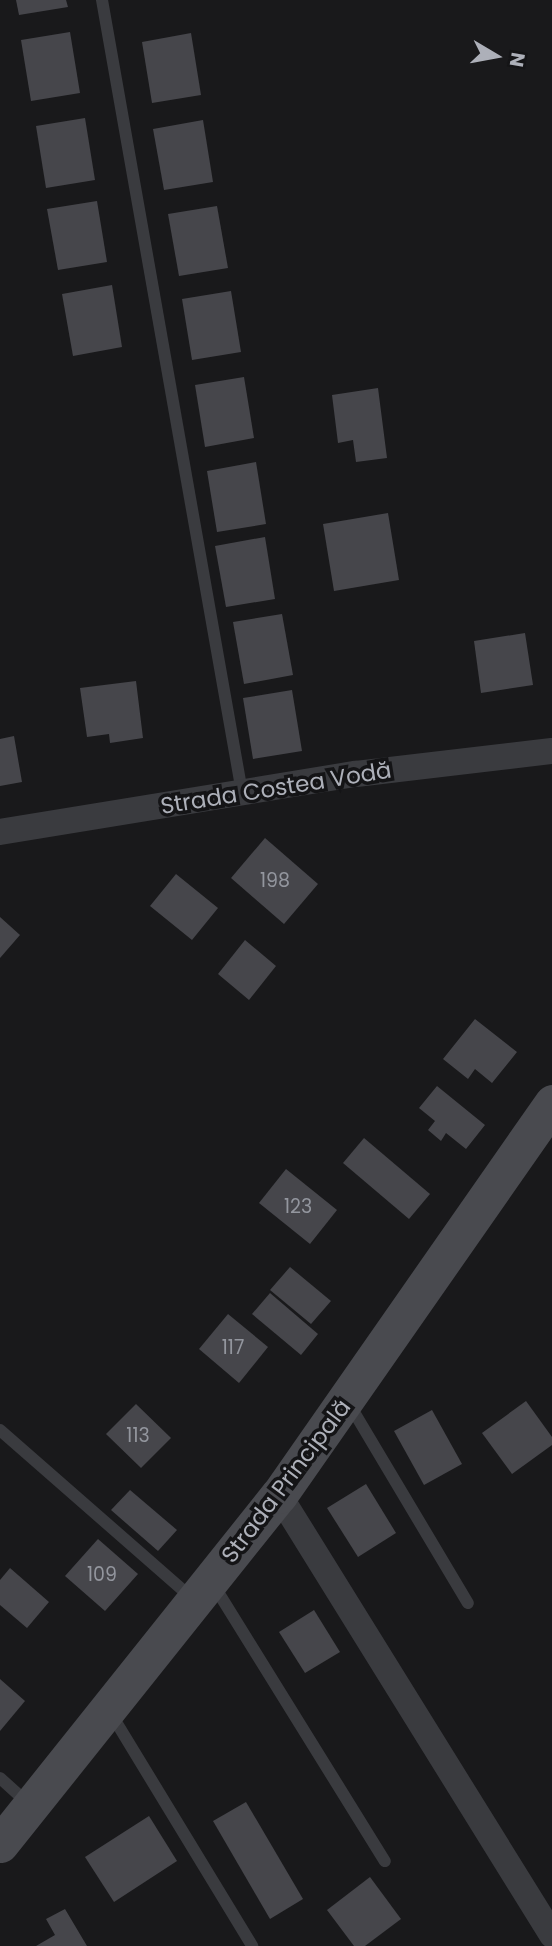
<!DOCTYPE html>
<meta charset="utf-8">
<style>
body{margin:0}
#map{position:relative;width:552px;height:1946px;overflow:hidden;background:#19191b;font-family:Poppins,sans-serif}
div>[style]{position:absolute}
.building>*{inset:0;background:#46464b}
.lane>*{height:12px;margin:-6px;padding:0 6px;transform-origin:6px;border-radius:6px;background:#3a3b3f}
.street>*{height:26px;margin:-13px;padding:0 13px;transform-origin:13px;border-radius:13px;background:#3a3b3f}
.secondary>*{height:37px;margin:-18.5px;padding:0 18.5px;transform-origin:18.5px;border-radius:18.5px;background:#494a4f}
span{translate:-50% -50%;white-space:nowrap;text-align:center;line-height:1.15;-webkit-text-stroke:7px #141416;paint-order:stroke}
.number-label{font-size:19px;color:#93969e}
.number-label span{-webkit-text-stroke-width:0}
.street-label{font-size:23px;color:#adb0b9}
.north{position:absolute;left:461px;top:21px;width:70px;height:70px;-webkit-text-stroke:5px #141416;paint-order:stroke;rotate:100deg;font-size:19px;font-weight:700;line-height:28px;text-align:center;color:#adb0b9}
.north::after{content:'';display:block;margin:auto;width:24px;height:32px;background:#adb0b9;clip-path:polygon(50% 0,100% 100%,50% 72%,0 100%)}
</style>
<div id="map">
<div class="building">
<div style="clip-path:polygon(16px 0,66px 0,68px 7px,19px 15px)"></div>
<div style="clip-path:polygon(70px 32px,80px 93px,31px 101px,21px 40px)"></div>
<div style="clip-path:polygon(191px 33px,201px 95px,152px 103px,142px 42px)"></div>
<div style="clip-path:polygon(85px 118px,95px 180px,46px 188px,36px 126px)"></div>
<div style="clip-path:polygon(203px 120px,213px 182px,164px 190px,153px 129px)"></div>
<div style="clip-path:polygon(97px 201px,107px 262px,58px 270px,47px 209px)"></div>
<div style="clip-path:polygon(217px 206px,228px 268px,179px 276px,168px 214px)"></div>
<div style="clip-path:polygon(112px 285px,122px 347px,73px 356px,62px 294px)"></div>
<div style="clip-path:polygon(231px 291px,241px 352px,192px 360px,182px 299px)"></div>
<div style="clip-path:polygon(244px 377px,254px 438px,205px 447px,195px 385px)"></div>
<div style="clip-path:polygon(378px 388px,387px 458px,356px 462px,353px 440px,338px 443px,332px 395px)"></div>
<div style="clip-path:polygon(256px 462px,266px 524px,217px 532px,207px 471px)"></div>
<div style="clip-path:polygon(388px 513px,399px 580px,334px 591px,323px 524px)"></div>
<div style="clip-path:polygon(265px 537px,275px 599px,226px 607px,215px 546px)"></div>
<div style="clip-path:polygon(282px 614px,293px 675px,244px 684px,233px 622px)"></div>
<div style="clip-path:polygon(525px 633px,533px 685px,481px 693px,474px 641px)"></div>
<div style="clip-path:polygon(136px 681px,143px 738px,110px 743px,109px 734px,87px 737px,80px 688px)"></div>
<div style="clip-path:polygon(292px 690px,302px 751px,253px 759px,243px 698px)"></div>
<div style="clip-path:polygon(14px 736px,22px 782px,0 786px,0 739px)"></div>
<div style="clip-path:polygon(265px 838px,318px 884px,284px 924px,231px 878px)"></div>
<div style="clip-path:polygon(176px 874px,218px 908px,192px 940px,150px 906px)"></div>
<div style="clip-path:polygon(0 917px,20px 935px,0 958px)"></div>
<div style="clip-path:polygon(245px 940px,276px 966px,249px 1000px,218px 974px)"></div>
<div style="clip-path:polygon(475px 1019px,517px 1052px,492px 1083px,475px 1069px,468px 1079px,443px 1059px)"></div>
<div style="clip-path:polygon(437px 1086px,485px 1125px,466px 1149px,446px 1133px,441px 1141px,428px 1130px,435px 1121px,419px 1108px)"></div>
<div style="clip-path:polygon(364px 1138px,430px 1194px,409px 1219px,343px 1163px)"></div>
<div style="clip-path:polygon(286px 1169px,337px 1210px,310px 1244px,259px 1203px)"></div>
<div style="clip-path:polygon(290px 1267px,331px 1301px,311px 1324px,270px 1290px)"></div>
<div style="clip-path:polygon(270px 1293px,318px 1334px,301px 1355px,252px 1314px)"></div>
<div style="clip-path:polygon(228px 1314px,268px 1347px,239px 1383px,199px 1349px)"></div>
<div style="clip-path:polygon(526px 1401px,552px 1437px,552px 1445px,512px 1474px,482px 1433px)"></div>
<div style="clip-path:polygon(136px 1404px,171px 1438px,141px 1468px,106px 1434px)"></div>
<div style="clip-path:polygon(432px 1410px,462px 1464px,424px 1485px,394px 1431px)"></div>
<div style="clip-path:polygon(366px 1484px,396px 1533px,358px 1557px,327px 1508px)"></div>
<div style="clip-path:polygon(130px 1490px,177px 1530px,158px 1551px,111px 1510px)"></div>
<div style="clip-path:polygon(98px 1539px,138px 1574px,105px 1611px,65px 1576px)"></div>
<div style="clip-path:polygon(10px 1568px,49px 1602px,27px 1628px,0 1605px,0 1580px)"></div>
<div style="clip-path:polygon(314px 1610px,340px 1652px,305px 1673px,279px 1632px)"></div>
<div style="clip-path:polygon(0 1679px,25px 1701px,0 1731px)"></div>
<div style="clip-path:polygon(246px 1802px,303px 1899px,270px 1919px,213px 1821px)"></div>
<div style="clip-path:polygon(149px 1816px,177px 1861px,114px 1902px,85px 1857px)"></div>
<div style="clip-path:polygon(370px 1877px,401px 1919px,365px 1946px,354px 1946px,327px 1910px)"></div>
<div style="clip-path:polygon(65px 1909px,87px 1946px,36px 1946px,55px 1935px,46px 1919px)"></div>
</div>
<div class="lane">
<div style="left:102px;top:0;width:804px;rotate:79.98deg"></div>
<div style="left:348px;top:1402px;width:234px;rotate:59.2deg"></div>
<div style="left:0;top:1430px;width:255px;rotate:41.2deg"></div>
<div style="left:213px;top:1584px;width:326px;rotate:58.2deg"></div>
<div style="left:110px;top:1712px;width:274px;rotate:58.7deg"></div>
<div style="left:0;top:1778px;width:38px;rotate:42deg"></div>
</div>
<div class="street">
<div style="left:0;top:832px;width:361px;rotate:-9.3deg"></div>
<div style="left:356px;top:774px;width:197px;rotate:-6.7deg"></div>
<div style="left:279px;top:1495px;width:518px;rotate:58.18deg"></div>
</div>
<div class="secondary">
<div style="left:0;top:1844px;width:447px;rotate:-51.4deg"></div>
<div style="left:279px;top:1495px;width:478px;rotate:-55.1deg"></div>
</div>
<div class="number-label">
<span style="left:275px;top:881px">198</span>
<span style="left:298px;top:1207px">123</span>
<span style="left:233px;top:1348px">117</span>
<span style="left:138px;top:1436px">113</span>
<span style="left:102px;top:1575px">109</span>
</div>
<div class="street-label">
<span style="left:276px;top:788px;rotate:-9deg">Strada Costea Vodă</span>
<span style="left:286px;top:1481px;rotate:-53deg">Strada Principală</span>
</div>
<div class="north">N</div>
</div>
